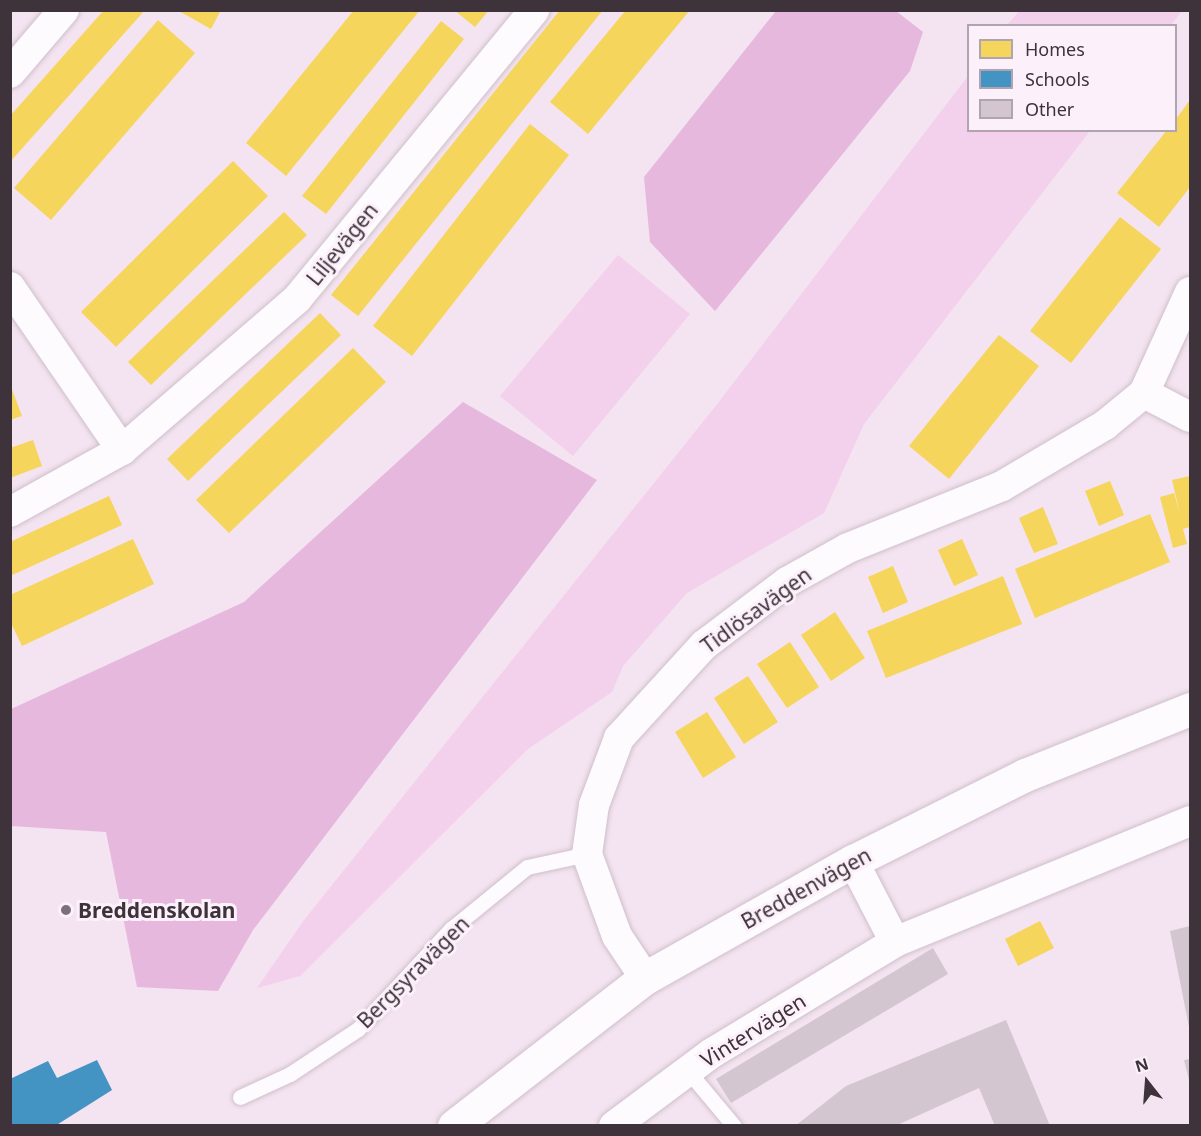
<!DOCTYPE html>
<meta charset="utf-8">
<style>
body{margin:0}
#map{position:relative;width:1201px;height:1136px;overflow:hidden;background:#f4e3f0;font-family:"Noto Sans",sans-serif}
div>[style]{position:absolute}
.green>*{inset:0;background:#f3d1ec}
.forest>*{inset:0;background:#e7b8dd}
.homes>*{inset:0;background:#f6d55c}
.schools>*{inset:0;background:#4393c3}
.building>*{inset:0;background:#d3c6d0}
.roads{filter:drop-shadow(0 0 2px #cec0cb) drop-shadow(0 0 2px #cec0cb)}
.lane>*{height:15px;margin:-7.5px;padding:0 7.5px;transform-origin:7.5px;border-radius:7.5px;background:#fdfbfd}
.street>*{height:30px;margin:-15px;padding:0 15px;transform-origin:15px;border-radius:15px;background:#fdfbfd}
.secondary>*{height:33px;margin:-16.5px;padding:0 16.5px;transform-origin:16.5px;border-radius:16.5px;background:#fdfbfd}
.dots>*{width:16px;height:16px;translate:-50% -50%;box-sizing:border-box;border:3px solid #fcf1fa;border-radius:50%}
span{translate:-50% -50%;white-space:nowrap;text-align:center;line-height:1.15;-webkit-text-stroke:6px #fcf1fa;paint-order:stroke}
.street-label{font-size:21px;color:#3e323b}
.poi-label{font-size:21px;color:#3e323b;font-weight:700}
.left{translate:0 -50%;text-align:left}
.frame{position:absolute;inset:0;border:12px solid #3e323b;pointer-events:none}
.legend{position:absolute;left:967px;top:24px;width:210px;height:108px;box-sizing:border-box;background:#fcf1fa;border:2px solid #b0a5ae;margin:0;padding:8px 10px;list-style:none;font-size:18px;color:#3e323b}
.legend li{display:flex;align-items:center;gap:12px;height:30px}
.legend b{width:30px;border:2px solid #b0a5ae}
.north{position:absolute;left:1117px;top:1052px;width:60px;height:60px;-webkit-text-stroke:4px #fcf1fa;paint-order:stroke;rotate:343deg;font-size:16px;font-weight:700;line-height:24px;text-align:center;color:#3e323b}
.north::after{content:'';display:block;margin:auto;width:21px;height:27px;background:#3e323b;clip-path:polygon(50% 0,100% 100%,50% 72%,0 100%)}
</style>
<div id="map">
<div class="green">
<div style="clip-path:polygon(1019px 11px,1019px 10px,1182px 11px,1171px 25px,1007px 25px)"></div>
<div style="clip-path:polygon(968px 76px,968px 130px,1090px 131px,864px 424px,824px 513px,687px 593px,623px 666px,612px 692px,528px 749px,300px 976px,257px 988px,304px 920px,718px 403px)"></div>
<div style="clip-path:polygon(618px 255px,690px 314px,573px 456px,500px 396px)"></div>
</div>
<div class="forest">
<div style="clip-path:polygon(776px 11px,896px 11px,923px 32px,910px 71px,715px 311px,650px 242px,644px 177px)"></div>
<div style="clip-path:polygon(463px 402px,597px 480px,253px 930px,218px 991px,137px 987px,106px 832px,11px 826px,11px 709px,244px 602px)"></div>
</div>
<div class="homes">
<div style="clip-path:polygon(104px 10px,145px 10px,10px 162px,10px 116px)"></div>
<div style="clip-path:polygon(177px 10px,221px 10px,211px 29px)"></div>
<div style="clip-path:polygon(354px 10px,420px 10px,286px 176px,246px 143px)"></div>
<div style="clip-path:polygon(454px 10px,489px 10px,475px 27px)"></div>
<div style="clip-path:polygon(560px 10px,603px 10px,358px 316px,331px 295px)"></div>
<div style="clip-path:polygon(626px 10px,690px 10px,588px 134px,550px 102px)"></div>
<div style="clip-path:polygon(158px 20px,195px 53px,51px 220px,14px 188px)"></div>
<div style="clip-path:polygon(441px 21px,464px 39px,326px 214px,302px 196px)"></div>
<div style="clip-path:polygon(1190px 100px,1190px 187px,1159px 227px,1117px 193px,1167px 130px,1176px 130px,1176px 119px)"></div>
<div style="clip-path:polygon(530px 124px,569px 155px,412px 356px,373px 326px)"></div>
<div style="clip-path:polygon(233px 161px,268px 196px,116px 347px,81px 312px)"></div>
<div style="clip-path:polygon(284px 212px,307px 235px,151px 385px,128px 362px)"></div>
<div style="clip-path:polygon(1120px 217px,1161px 249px,1071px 363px,1030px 331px)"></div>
<div style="clip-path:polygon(320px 313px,341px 335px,188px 481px,167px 459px)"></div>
<div style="clip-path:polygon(999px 335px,1039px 366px,949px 479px,909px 446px)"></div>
<div style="clip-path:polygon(353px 348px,386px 382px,229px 533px,196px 500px)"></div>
<div style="clip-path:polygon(10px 384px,22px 416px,10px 420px)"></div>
<div style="clip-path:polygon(33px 440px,42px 466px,10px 478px,10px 448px)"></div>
<div style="clip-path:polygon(1190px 476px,1190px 527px,1183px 529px,1187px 544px,1173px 548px,1160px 497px,1174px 493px,1180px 514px,1172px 480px)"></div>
<div style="clip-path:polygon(1110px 481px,1124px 515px,1099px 526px,1085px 491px)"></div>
<div style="clip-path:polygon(109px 496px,122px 525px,10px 576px,10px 542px)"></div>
<div style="clip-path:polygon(1043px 507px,1058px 544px,1034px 553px,1019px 518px)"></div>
<div style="clip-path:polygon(1150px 514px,1170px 562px,1035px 618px,1015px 569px)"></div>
<div style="clip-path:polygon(133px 539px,154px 584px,22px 646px,10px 621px,10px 595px)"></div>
<div style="clip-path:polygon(962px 539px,978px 575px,954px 586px,938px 550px)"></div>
<div style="clip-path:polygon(893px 566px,908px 602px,883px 613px,868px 577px)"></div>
<div style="clip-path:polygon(1003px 576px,1022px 624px,886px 678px,867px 631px)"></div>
<div style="clip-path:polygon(835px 612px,865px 658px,831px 681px,801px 635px)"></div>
<div style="clip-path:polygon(790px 642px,819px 687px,787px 708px,757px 664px)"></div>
<div style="clip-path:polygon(748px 676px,778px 722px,744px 744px,714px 698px)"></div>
<div style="clip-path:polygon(707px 712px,736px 757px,703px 778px,675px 732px)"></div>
<div style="clip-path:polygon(1040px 921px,1054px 948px,1018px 966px,1005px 939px)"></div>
</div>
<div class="schools">
<div style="clip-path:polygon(97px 1060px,112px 1090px,55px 1126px,10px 1126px,10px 1079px,48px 1061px,57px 1078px)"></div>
</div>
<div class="building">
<div style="clip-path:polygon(1190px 926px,1190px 1027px,1189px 1027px,1170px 931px)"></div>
<div style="clip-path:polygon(933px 948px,948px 974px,731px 1103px,716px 1079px)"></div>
<div style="clip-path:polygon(1006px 1020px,1050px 1126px,995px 1126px,979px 1088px,895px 1126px,795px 1126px,846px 1086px)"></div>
<div style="clip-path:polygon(1190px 1059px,1190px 1084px,1184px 1060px)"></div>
</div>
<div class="roads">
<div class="lane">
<div style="left:688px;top:1071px;width:72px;rotate:50.1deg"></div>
<div style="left:240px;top:1097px;width:55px;rotate:-24.7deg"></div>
<div style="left:290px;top:1074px;width:82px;rotate:-33.5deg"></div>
<div style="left:358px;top:1029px;width:137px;rotate:-47.1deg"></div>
<div style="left:451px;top:929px;width:98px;rotate:-39.2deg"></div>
<div style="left:527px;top:867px;width:61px;rotate:-12.2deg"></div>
</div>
<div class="street">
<div style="left:10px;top:73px;width:83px;rotate:-49.4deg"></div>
<div style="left:10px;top:287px;width:198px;rotate:55.5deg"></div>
<div style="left:1144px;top:393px;width:52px;rotate:27.6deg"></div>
<div style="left:10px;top:512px;width:128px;rotate:-29deg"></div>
<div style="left:122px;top:450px;width:231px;rotate:-40.8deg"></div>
<div style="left:297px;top:299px;width:374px;rotate:-50.6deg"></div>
<div style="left:853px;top:861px;width:91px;rotate:62.6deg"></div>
<div style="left:645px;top:978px;width:50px;rotate:-123.7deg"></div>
<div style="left:617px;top:936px;width:87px;rotate:-110.1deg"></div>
<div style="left:587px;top:854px;width:49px;rotate:-81.9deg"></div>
<div style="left:594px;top:805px;width:72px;rotate:-69.5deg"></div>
<div style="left:619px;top:738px;width:126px;rotate:-47.6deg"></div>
<div style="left:704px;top:645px;width:104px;rotate:-37.2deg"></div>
<div style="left:787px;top:582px;width:70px;rotate:-29.1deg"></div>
<div style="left:848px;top:548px;width:166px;rotate:-21.9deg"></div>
<div style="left:1002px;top:486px;width:120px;rotate:-30.6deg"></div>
<div style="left:1105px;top:425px;width:50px;rotate:-39.4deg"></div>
<div style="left:1144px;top:393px;width:111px;rotate:-65.5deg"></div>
<div style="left:614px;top:1126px;width:122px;rotate:-36.7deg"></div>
<div style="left:712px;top:1053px;width:214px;rotate:-31.2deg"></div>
<div style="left:895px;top:942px;width:319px;rotate:-22.3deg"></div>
</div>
<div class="secondary">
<div style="left:454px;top:1126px;width:242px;rotate:-37.8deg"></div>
<div style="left:645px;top:978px;width:239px;rotate:-29.4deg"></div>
<div style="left:853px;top:861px;width:192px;rotate:-26.6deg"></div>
<div style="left:1025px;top:775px;width:178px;rotate:-21.8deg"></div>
</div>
</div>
<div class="dots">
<div style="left:66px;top:910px;background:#7e707a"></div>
</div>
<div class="street-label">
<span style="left:342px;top:244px;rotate:-51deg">Liljevägen</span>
<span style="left:756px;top:610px;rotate:-36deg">Tidlösavägen</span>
<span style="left:806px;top:888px;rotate:-29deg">Breddenvägen</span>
<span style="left:413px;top:972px;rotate:-45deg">Bergsyravägen</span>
<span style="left:753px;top:1030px;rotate:-32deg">Vintervägen</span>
</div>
<div class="poi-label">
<span class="left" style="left:78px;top:910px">Breddenskolan</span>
</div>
<div class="frame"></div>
<ul class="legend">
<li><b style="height:16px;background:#f6d55c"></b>Homes</li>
<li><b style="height:16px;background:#4393c3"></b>Schools</li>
<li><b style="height:16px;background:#d3c6d0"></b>Other</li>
</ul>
<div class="north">N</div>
</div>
